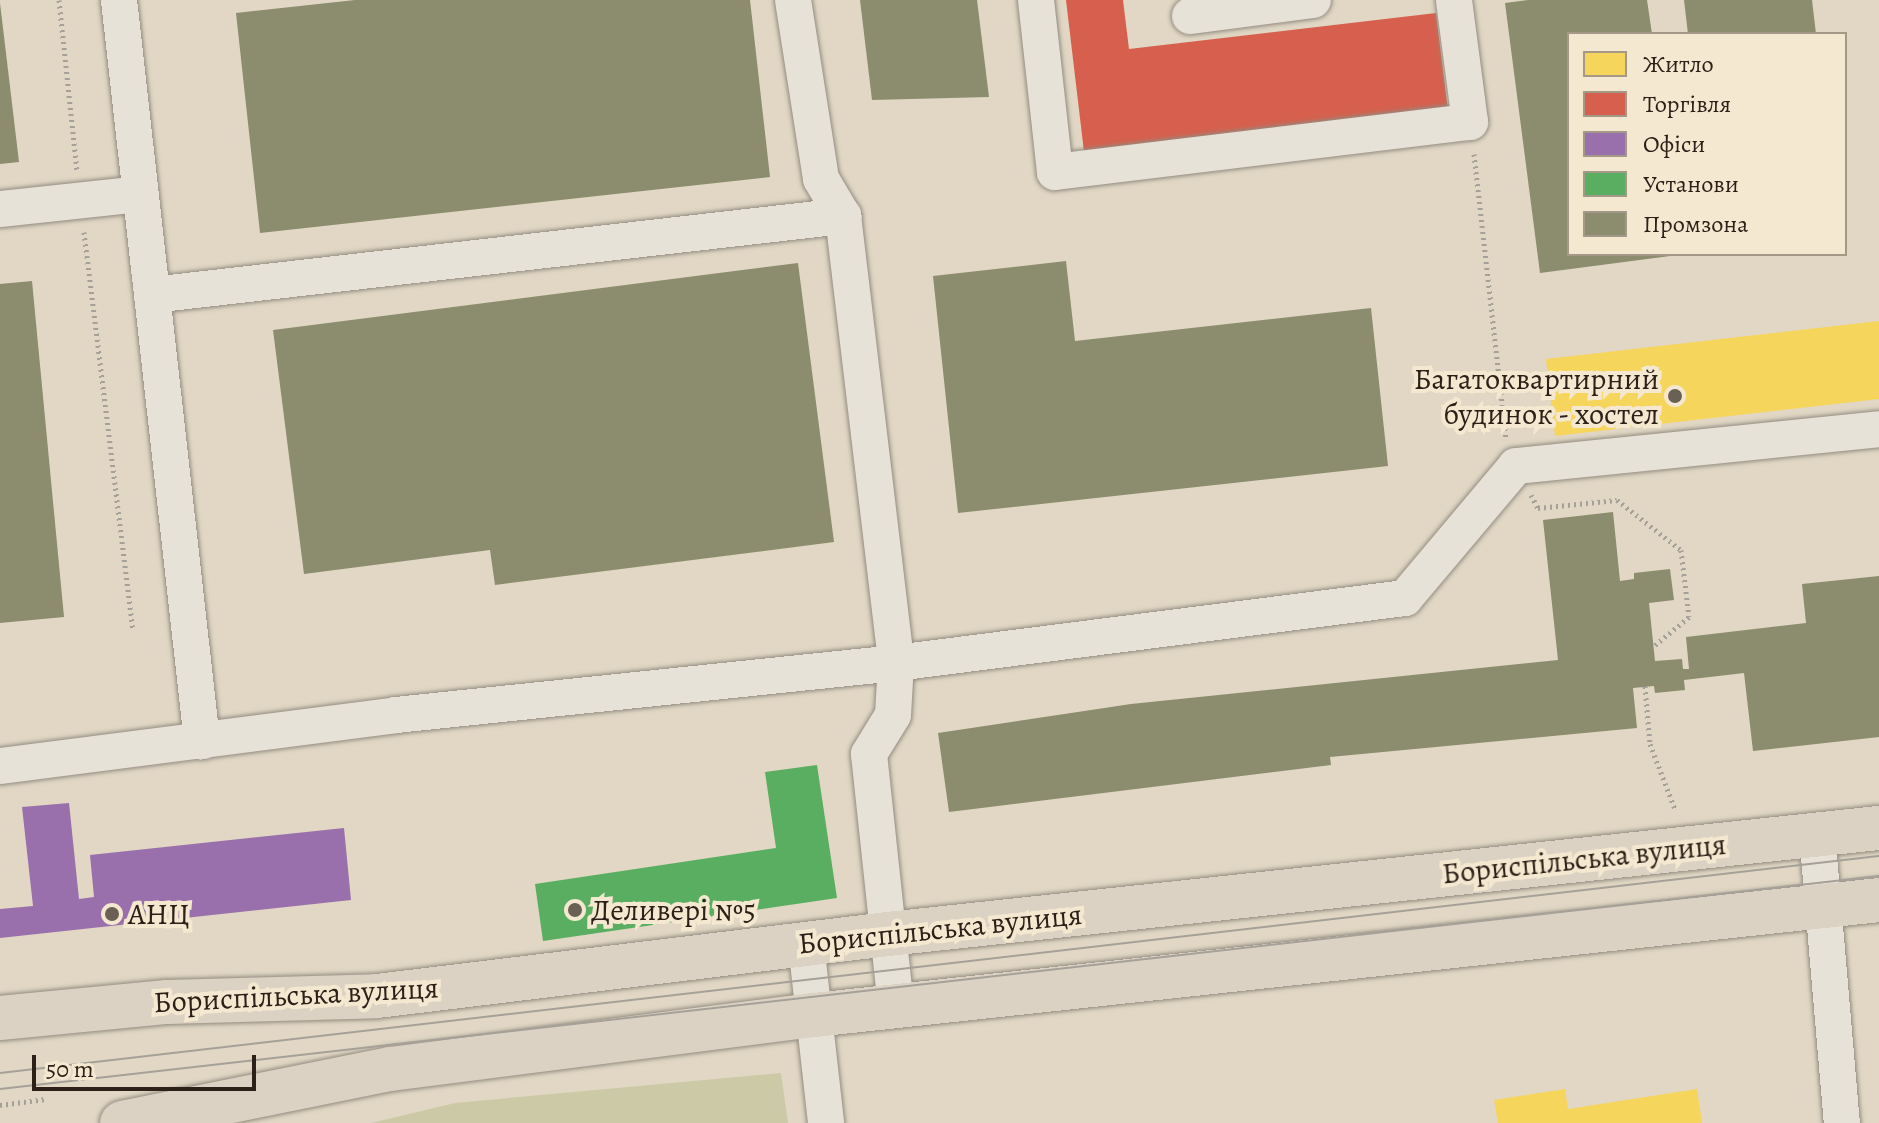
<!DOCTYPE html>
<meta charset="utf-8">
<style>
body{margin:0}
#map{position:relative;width:1879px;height:1123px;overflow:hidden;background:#e1d7c4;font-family:Alegreya,serif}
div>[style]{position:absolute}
.green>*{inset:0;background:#cccaa6}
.homes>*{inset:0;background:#f6d55c}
.shops>*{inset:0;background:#d6604d}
.offices>*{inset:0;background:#9970ab}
.public>*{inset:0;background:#5aae61}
.industry>*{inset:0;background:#8c8c6e}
.path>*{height:5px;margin-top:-2.5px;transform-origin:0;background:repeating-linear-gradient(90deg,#a5a098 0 2px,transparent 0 6px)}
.roads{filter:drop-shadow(0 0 2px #938c80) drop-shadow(0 0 2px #938c80)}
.minor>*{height:36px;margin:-18px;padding:0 18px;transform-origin:18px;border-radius:18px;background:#e7e2d8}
.major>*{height:44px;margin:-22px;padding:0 22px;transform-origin:22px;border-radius:22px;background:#dbd2c3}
.tram>*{height:2px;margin:-1px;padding:0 1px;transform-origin:1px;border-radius:1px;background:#a5a098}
.dots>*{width:22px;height:22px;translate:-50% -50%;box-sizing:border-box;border:4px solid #f4e8d0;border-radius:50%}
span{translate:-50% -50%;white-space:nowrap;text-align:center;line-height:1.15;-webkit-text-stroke:8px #f4e8d0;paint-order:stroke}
.poi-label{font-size:30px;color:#2c2018}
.right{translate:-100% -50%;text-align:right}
.left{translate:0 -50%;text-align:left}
.street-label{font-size:30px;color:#2c2018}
.legend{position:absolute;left:1567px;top:32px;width:280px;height:224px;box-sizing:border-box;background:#f4e8d0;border:2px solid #a49886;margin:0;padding:10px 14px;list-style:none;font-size:24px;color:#2c2018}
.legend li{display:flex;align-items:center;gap:16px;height:40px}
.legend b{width:40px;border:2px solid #a49886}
.scale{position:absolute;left:32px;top:1055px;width:224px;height:36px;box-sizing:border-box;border:4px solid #2c2018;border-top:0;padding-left:10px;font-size:24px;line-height:28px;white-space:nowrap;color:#2c2018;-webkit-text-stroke:6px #f4e8d0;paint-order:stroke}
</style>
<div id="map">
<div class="green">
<div style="clip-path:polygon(781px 1073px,788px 1123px,371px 1123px,455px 1103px)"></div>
</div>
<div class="homes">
<div style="clip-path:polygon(1879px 321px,1879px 399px,1555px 436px,1546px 359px)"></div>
<div style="clip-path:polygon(1565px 1089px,1568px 1109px,1697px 1089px,1702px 1123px,1498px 1123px,1494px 1100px)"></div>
</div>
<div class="shops">
<div style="clip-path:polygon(1066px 0,1123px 0,1129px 49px,1436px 13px,1448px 110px,1084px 152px)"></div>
</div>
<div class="offices">
<div style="clip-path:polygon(69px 803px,79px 899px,94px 897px,90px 855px,344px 828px,351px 900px,0 938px,0 909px,33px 906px,22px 807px)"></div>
</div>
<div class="public">
<div style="clip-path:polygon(817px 765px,837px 898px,543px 941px,535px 884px,776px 848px,765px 772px)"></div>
</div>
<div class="industry">
<div style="clip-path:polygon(355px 0,750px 0,770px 177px,260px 233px,236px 13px)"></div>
<div style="clip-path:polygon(860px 0,977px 0,989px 97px,872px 100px)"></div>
<div style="clip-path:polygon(1528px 0,1647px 0,1652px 34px,1569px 34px,1569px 254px,1670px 256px,1540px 273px,1505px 3px)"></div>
<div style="clip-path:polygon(1684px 0,1812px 0,1816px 34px,1688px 34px)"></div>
<div style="clip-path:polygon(0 3px,19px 162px,0 164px)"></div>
<div style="clip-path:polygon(1066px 261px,1075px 341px,1371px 308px,1388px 466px,958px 513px,933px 276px)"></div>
<div style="clip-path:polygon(798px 263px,834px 542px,495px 585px,490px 550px,304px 574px,273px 330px)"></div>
<div style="clip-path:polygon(32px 281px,64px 617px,0 623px,0 284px)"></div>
<div style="clip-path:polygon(1613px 512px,1620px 581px,1634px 579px,1634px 573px,1670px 569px,1674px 600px,1649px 603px,1655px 661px,1682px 659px,1683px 669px,1689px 669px,1686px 637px,1806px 623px,1802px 584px,1879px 576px,1879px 737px,1753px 751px,1744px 673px,1684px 680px,1685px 690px,1655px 693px,1654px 686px,1633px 688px,1637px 728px,1330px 757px,1331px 765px,949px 812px,938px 733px,1131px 704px,1558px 660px,1543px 520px)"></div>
</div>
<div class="path">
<div style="left:59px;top:0;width:171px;rotate:84deg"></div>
<div style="left:1474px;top:154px;width:287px;rotate:83.6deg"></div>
<div style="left:84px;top:232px;width:401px;rotate:83deg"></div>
<div style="left:1531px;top:495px;width:15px;rotate:62deg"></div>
<div style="left:1538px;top:508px;width:79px;rotate:-5.8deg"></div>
<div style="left:1617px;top:500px;width:81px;rotate:38deg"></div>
<div style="left:1681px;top:550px;width:67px;rotate:83.2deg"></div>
<div style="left:1689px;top:617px;width:45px;rotate:140.4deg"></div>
<div style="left:1645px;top:686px;width:58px;rotate:85.1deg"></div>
<div style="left:1650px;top:744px;width:70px;rotate:69deg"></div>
<div style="left:0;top:1105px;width:46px;rotate:-7.4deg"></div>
</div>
<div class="roads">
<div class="minor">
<div style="left:119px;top:0;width:746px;rotate:83.61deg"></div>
<div style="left:793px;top:0;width:181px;rotate:81.1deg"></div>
<div style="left:821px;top:179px;width:43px;rotate:59.3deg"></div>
<div style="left:843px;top:216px;width:450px;rotate:83.2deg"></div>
<div style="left:896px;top:663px;width:52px;rotate:93.3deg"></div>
<div style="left:893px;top:715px;width:46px;rotate:121.6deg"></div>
<div style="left:869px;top:754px;width:253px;rotate:83.9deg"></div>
<div style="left:1036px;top:0;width:173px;rotate:83.7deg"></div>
<div style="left:1055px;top:172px;width:418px;rotate:-6.9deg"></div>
<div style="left:1470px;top:122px;width:123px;rotate:-97.5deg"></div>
<div style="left:1190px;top:16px;width:124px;rotate:-7.4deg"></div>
<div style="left:0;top:209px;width:141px;rotate:-6.1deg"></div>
<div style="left:152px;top:295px;width:696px;rotate:-6.52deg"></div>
<div style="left:0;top:766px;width:399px;rotate:-7.3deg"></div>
<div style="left:396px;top:715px;width:503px;rotate:-5.94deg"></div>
<div style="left:896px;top:663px;width:513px;rotate:-7.28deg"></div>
<div style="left:1405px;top:598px;width:172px;rotate:-49.9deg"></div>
<div style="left:1516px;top:466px;width:365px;rotate:-5.8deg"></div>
<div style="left:1817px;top:833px;width:291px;rotate:85.1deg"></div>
<div style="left:806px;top:944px;width:180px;rotate:83.6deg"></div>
</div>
<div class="major">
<div style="left:0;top:1018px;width:168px;rotate:-5.5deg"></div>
<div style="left:167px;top:1002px;width:210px;rotate:-1.6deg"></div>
<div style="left:377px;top:996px;width:515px;rotate:-6.92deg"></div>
<div style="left:888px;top:934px;width:997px;rotate:-6.11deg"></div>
<div style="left:122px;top:1123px;width:274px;rotate:-11.4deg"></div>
<div style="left:391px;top:1069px;width:426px;rotate:-7.3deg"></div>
<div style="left:814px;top:1015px;width:1071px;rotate:-6.16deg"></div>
</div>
</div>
<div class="tram">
<div style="left:0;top:1073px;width:1891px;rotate:-6.59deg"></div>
<div style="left:0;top:1089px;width:1891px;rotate:-6.47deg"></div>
</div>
<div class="dots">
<div style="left:1675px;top:396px;background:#6b6054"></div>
<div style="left:575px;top:910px;background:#6b6054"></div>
<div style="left:112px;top:914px;background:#6b6054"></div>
</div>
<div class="poi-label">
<span class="right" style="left:1659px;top:396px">Багатоквартирний<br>будинок - хостел</span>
<span class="left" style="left:591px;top:910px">Деливері №5</span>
<span class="left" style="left:128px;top:914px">АНЦ</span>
</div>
<div class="street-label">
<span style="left:1584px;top:859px;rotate:-6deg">Бориспільська вулиця</span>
<span style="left:940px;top:929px;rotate:-6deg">Бориспільська вулиця</span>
<span style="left:296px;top:995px;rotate:-3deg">Бориспільська вулиця</span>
</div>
<ul class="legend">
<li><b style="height:22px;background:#f6d55c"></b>Житло</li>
<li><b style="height:22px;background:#d6604d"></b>Торгівля</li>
<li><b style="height:22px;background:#9970ab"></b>Офіси</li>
<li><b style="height:22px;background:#5aae61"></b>Установи</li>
<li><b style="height:22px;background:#8c8c6e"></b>Промзона</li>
</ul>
<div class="scale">50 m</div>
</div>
